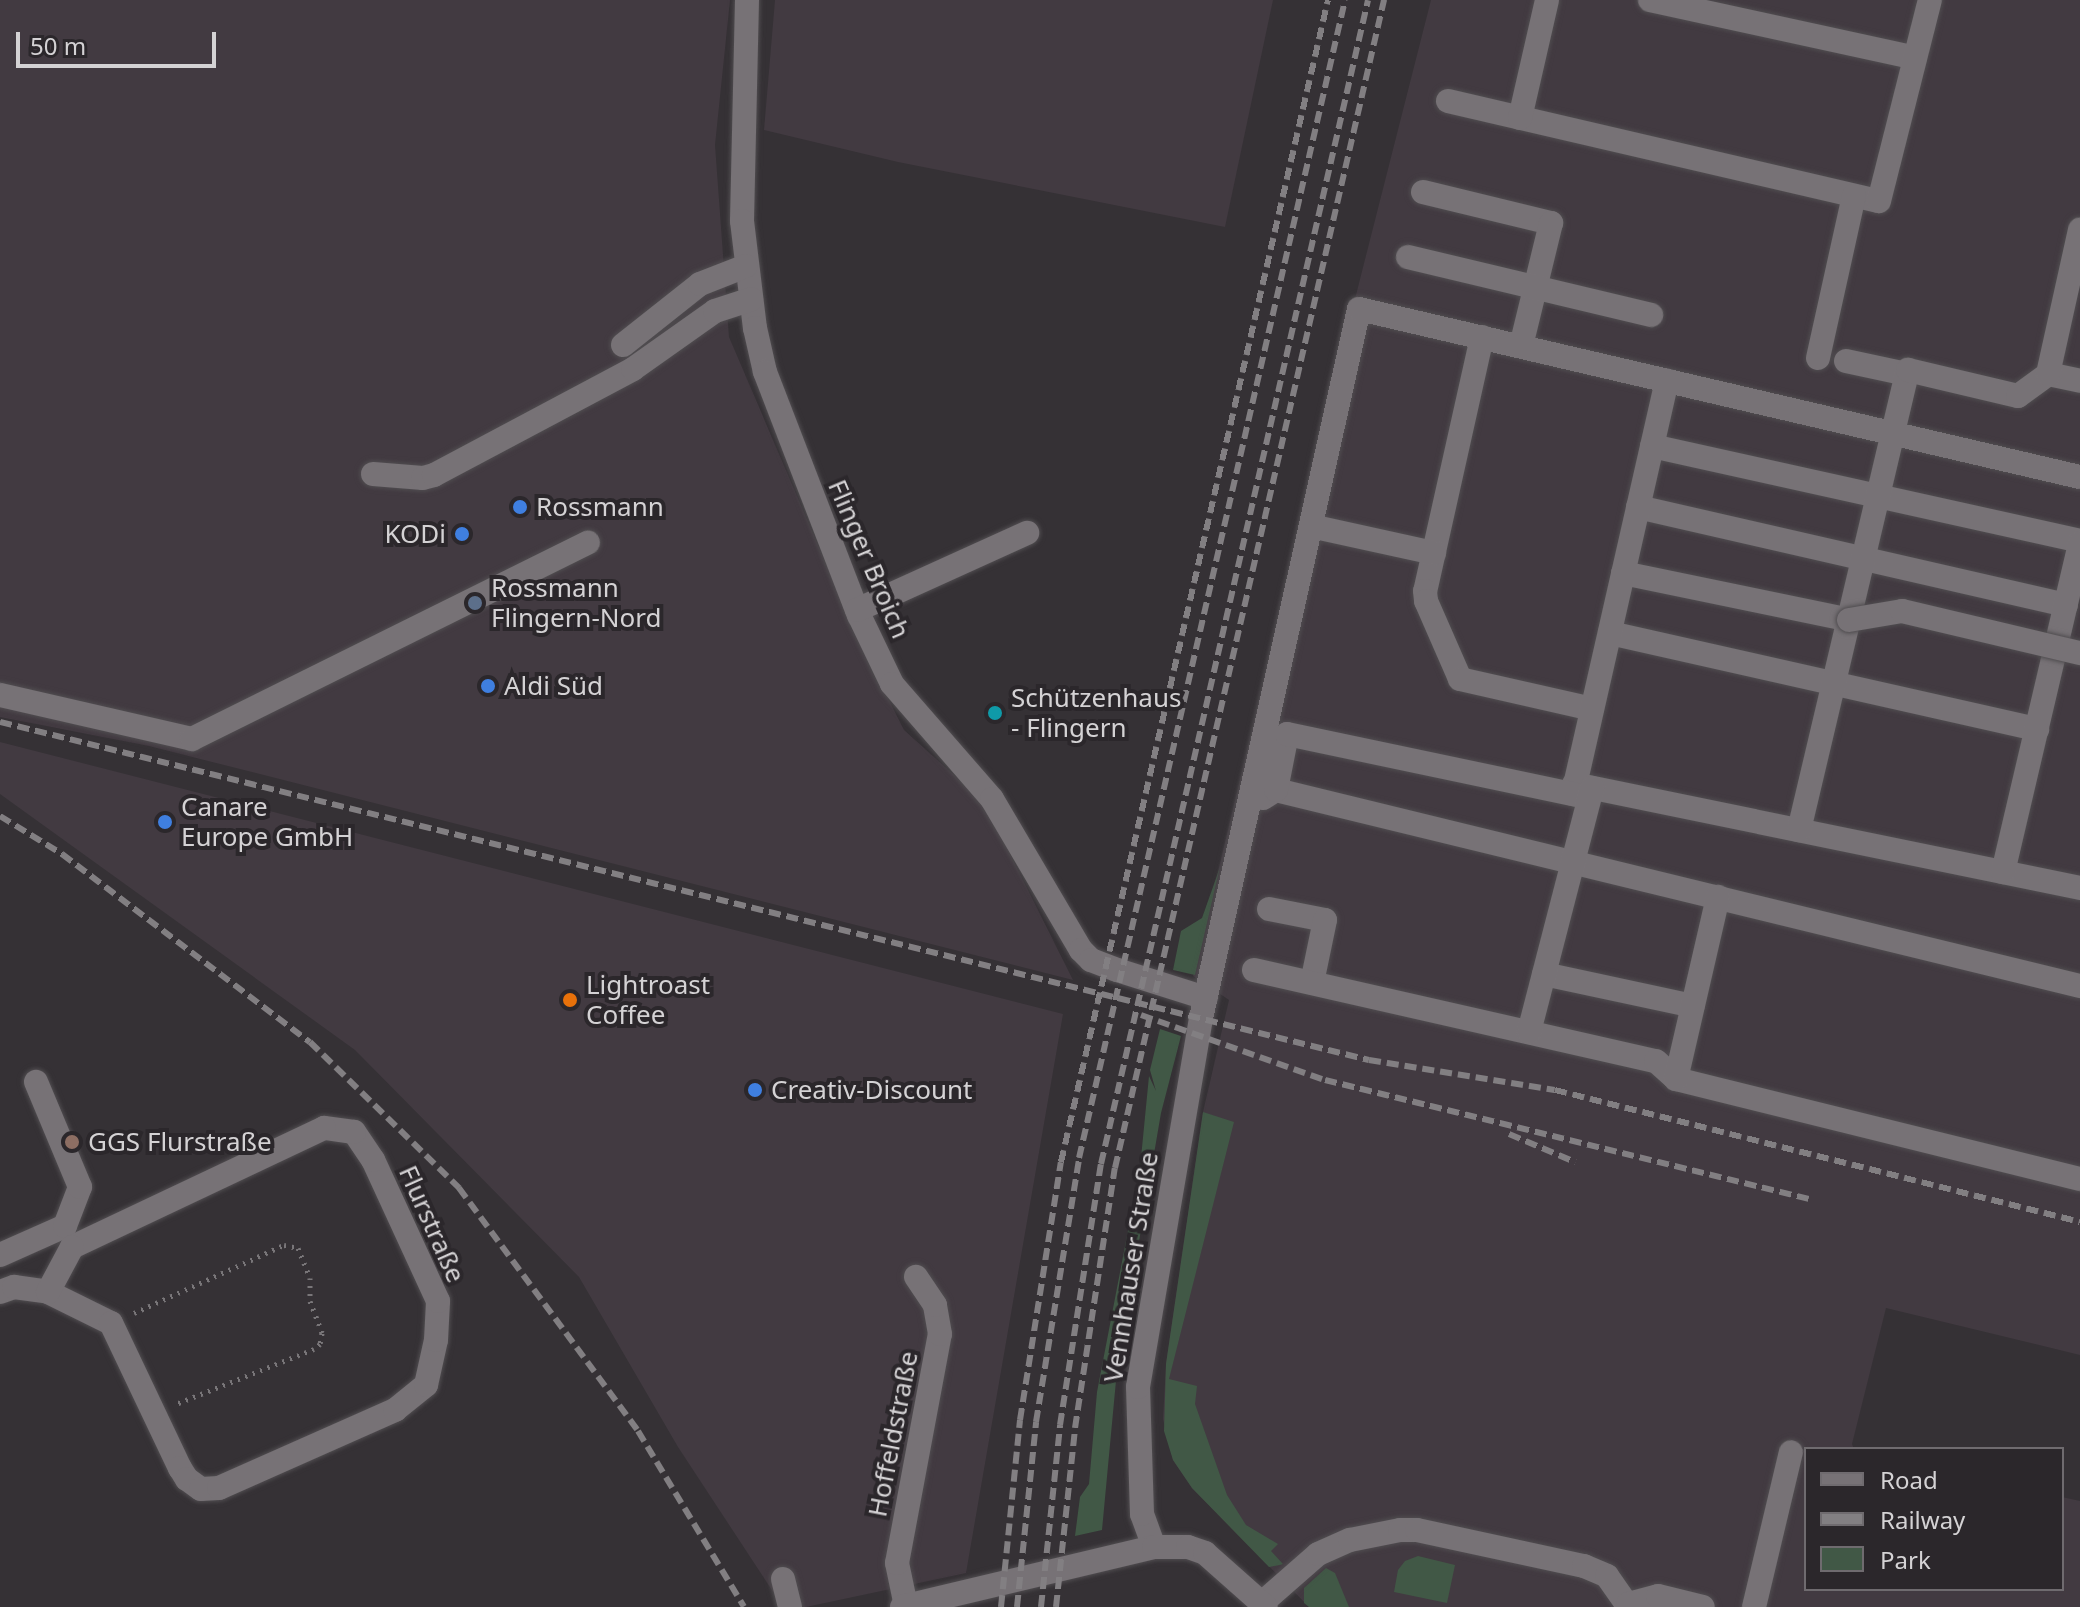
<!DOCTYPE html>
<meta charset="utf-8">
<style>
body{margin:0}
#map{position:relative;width:2080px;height:1607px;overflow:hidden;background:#353135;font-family:"Noto Sans",sans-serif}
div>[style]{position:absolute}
.built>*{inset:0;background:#423a41}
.green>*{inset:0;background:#415846}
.path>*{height:5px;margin-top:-2.5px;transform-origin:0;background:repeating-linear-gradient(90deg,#797679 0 2px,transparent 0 8px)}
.roads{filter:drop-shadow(0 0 2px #504d50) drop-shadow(0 0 2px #504d50)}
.minor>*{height:24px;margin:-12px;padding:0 12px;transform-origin:12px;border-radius:12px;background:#777276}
.rail>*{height:6px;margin-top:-3px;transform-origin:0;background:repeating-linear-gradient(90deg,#827f82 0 12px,transparent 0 18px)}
.bridges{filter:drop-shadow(0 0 2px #504d50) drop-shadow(0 0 2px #504d50)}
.minor-bridge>*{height:24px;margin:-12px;padding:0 12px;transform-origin:12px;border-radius:12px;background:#777276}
.dots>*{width:22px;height:22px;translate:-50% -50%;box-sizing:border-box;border:4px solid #2b272b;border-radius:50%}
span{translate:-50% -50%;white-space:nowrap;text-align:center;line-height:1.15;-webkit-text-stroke:8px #2b272b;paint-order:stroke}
.poi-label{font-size:26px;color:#d4d2d4}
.left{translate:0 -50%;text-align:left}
.right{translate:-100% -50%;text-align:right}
.street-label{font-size:26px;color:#d4d2d4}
.legend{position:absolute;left:1804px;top:1447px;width:260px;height:144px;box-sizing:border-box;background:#2b272b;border:2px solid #6f6b6f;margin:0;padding:10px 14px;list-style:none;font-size:24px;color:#d4d2d4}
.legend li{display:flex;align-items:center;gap:16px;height:40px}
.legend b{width:40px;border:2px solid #6f6b6f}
.scale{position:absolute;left:16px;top:32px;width:200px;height:36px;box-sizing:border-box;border:4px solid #d4d2d4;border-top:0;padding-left:10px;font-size:24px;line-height:28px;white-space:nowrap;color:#d4d2d4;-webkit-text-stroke:6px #2b272b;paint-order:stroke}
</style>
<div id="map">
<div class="built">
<div style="clip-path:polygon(0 0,730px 0,715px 145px,729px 337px,856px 634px,904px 730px,984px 802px,1073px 980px,149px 746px,0 717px)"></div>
<div style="clip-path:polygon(775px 0,1273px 0,1225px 227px,898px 162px,764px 130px)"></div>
<div style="clip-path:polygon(1431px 0,2080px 0,2080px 1355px,1886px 1308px,1852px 1444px,1854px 1449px,1806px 1449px,1806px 1589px,2062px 1589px,2062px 1497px,2080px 1501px,2080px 1607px,1309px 1607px,1192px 1488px,1173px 1460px,1163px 1419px,1166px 1364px,1203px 1112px,1229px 1000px,1193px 976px,1357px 291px)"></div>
<div style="clip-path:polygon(0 742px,1063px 1014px,966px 1573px,806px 1607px,783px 1607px,678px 1447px,579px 1277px,355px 1050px,0 794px)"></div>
</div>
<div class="green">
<div style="clip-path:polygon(1220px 867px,1195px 975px,1173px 970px,1181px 931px,1202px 918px)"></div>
<div style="clip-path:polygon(1160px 1029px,1181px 1036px,1161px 1113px,1117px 1370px,1102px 1530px,1075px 1536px,1080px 1497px,1089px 1484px,1097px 1392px,1140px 1168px,1149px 1076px,1156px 1091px,1150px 1070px)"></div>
<div style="clip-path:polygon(1203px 1112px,1234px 1122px,1169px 1379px,1197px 1386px,1195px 1404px,1227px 1495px,1246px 1525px,1278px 1544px,1271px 1551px,1283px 1564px,1280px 1565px,1269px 1567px,1192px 1488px,1173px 1460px,1164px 1431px,1166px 1364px)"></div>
<div style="clip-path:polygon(1418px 1556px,1455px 1565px,1447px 1603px,1394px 1592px,1398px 1570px,1405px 1561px)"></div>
<div style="clip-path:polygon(1326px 1568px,1335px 1573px,1349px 1607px,1309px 1607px,1304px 1603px,1304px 1588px)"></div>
</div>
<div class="path">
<div style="left:134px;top:1313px;width:165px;rotate:-24.4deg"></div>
<div style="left:284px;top:1245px;width:14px;rotate:12deg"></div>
<div style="left:298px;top:1248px;width:32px;rotate:68deg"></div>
<div style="left:310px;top:1278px;width:23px;rotate:90deg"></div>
<div style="left:310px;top:1301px;width:34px;rotate:69deg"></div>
<div style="left:322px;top:1333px;width:11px;rotate:100deg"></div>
<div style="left:320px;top:1344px;width:8px;rotate:140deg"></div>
<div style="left:314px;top:1349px;width:149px;rotate:158.3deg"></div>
</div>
<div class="roads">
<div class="minor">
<div style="left:747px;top:0;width:221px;rotate:91.3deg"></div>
<div style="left:742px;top:221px;width:108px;rotate:83.1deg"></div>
<div style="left:755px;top:328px;width:45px;rotate:77.2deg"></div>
<div style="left:765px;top:372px;width:261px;rotate:68.9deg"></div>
<div style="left:859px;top:615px;width:76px;rotate:64.4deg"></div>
<div style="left:892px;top:684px;width:152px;rotate:49deg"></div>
<div style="left:992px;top:799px;width:175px;rotate:59.5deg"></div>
<div style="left:1081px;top:950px;width:14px;rotate:45deg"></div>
<div style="left:1091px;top:960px;width:28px;rotate:21deg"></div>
<div style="left:1117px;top:970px;width:93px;rotate:17.5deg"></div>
<div style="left:1650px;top:0;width:271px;rotate:12.3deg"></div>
<div style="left:1448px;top:101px;width:442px;rotate:13.1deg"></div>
<div style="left:1879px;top:201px;width:207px;rotate:-75.8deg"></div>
<div style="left:1520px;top:118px;width:121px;rotate:-77.1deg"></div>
<div style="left:1423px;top:192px;width:132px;rotate:13.6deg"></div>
<div style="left:1551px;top:223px;width:127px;rotate:103.7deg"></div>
<div style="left:1408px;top:257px;width:250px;rotate:13.4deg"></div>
<div style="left:1482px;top:337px;width:260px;rotate:102.6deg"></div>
<div style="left:1425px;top:591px;width:10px;rotate:84deg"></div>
<div style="left:1426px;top:601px;width:85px;rotate:66.4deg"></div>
<div style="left:1460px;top:679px;width:135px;rotate:12.8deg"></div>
<div style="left:623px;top:345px;width:98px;rotate:-38.4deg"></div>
<div style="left:700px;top:284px;width:49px;rotate:-21.4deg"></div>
<div style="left:1818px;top:358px;width:166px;rotate:-77.5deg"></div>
<div style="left:1846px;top:361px;width:62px;rotate:12deg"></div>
<div style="left:2048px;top:374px;width:33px;rotate:12deg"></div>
<div style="left:1652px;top:446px;width:438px;rotate:12.5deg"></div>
<div style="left:373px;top:474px;width:50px;rotate:4.6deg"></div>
<div style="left:423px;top:478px;width:11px;rotate:-15deg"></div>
<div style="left:434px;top:475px;width:225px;rotate:-28deg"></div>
<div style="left:633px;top:369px;width:100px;rotate:-35.3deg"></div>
<div style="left:715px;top:311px;width:38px;rotate:-18deg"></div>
<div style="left:1638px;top:507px;width:439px;rotate:12.9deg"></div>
<div style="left:1311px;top:526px;width:126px;rotate:12.4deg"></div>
<div style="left:1623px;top:573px;width:231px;rotate:11.7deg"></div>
<div style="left:857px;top:610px;width:187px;rotate:-24.4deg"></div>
<div style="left:1610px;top:633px;width:438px;rotate:12.7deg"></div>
<div style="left:0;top:695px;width:197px;rotate:12.9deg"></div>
<div style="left:192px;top:739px;width:442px;rotate:-26.4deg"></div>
<div style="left:1574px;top:784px;width:517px;rotate:11.61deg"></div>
<div style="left:1276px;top:790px;width:828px;rotate:13.7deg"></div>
<div style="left:1573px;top:794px;width:424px;rotate:-77.2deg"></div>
<div style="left:1263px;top:798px;width:15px;rotate:-32deg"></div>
<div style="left:1276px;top:790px;width:57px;rotate:-78.9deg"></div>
<div style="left:1287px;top:734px;width:307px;rotate:11.9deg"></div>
<div style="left:1799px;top:830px;width:473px;rotate:-76.7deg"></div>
<div style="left:1908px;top:370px;width:113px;rotate:13.3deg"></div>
<div style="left:2018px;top:396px;width:37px;rotate:-36deg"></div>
<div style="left:2048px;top:374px;width:148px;rotate:-77.5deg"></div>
<div style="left:2003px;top:872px;width:338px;rotate:-76.8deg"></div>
<div style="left:1269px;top:909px;width:57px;rotate:11.1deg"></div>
<div style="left:1325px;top:920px;width:64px;rotate:101.7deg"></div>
<div style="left:1254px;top:970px;width:412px;rotate:12.8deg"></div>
<div style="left:1656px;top:1061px;width:27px;rotate:42deg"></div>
<div style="left:1676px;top:1079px;width:416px;rotate:13.9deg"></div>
<div style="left:1544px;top:974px;width:152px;rotate:12.1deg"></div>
<div style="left:1529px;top:1032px;width:252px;rotate:-75.5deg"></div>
<div style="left:1676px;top:1079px;width:187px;rotate:-77deg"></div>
<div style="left:0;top:1255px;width:71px;rotate:-24deg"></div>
<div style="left:65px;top:1226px;width:42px;rotate:-69deg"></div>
<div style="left:80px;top:1187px;width:114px;rotate:-112.7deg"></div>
<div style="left:0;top:1292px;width:15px;rotate:-20deg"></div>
<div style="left:14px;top:1287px;width:34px;rotate:8deg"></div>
<div style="left:48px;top:1292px;width:70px;rotate:26.2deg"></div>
<div style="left:111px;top:1323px;width:161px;rotate:64.6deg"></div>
<div style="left:180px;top:1468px;width:13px;rotate:58deg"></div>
<div style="left:187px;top:1479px;width:17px;rotate:36deg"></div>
<div style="left:201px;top:1489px;width:18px;rotate:-3deg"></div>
<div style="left:219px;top:1488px;width:193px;rotate:-23.9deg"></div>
<div style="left:395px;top:1410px;width:40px;rotate:-39deg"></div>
<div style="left:426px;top:1385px;width:46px;rotate:-77.5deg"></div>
<div style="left:436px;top:1340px;width:39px;rotate:-87deg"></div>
<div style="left:438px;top:1301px;width:155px;rotate:-114.7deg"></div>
<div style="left:373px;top:1160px;width:34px;rotate:-124deg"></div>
<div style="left:354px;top:1132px;width:30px;rotate:-172deg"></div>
<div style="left:324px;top:1128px;width:279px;rotate:154.7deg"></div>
<div style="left:72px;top:1247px;width:51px;rotate:118.1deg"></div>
<div style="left:1154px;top:1547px;width:35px;rotate:-110deg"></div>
<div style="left:1142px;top:1514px;width:127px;rotate:-91.8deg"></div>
<div style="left:1138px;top:1387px;width:374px;rotate:-80.3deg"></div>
<div style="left:1201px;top:1018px;width:726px;rotate:-77.44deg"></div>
<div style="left:1359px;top:309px;width:740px;rotate:13.12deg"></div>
<div style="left:783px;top:1579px;width:29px;rotate:76deg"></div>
<div style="left:1262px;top:1603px;width:74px;rotate:-41.2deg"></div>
<div style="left:1318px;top:1554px;width:35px;rotate:-24deg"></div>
<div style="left:1350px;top:1540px;width:51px;rotate:-11.3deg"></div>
<div style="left:1400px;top:1530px;width:17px"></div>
<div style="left:1417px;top:1530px;width:171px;rotate:12.2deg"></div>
<div style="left:1584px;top:1566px;width:25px;rotate:23deg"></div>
<div style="left:1607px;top:1576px;width:38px;rotate:55deg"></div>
<div style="left:1628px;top:1604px;width:31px;rotate:-15deg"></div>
<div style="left:1658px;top:1596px;width:46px;rotate:13.7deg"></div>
<div style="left:906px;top:1606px;width:44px;rotate:-101.8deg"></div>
<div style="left:897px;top:1563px;width:233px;rotate:-79.4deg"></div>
<div style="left:940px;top:1334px;width:29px;rotate:-100deg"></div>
<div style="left:935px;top:1305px;width:34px;rotate:-124deg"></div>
<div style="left:902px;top:1607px;width:259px;rotate:-13.4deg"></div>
<div style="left:1154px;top:1547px;width:34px"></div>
<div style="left:1188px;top:1547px;width:18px;rotate:19deg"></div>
<div style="left:1205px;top:1553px;width:81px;rotate:41.5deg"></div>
<div style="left:1754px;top:1607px;width:159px;rotate:-76.6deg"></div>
</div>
</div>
<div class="rail">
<div style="left:0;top:722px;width:1410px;rotate:13.87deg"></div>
<div style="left:1369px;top:1060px;width:188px;rotate:9.2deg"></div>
<div style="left:1555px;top:1090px;width:541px;rotate:14.11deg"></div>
<div style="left:0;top:816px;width:73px;rotate:31.5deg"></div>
<div style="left:62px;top:854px;width:311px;rotate:37.2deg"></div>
<div style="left:310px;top:1042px;width:209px;rotate:44.4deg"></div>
<div style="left:459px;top:1188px;width:302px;rotate:53.6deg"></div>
<div style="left:638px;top:1431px;width:205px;rotate:58.9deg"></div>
<div style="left:1141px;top:1015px;width:195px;rotate:19.5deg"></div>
<div style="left:1325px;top:1080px;width:498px;rotate:13.8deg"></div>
<div style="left:1509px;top:1134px;width:72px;rotate:23deg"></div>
<div style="left:1001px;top:1607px;width:188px;rotate:-84.2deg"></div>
<div style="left:1020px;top:1420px;width:261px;rotate:-81deg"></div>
<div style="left:1061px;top:1162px;width:1192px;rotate:-77.06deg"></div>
<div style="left:1017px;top:1607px;width:186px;rotate:-84.1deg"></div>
<div style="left:1036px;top:1422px;width:267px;rotate:-80.7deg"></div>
<div style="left:1079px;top:1158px;width:1188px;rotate:-77.06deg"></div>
<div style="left:1041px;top:1607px;width:183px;rotate:-84deg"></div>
<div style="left:1060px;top:1425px;width:264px;rotate:-81.1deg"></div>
<div style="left:1101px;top:1164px;width:1194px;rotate:-77.08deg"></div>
<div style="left:1056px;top:1607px;width:180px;rotate:-83.9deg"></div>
<div style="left:1075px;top:1428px;width:263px;rotate:-81.3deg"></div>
<div style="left:1115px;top:1168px;width:1199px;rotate:-77.03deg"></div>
</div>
<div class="bridges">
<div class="minor-bridge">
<div style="left:1849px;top:620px;width:54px;rotate:-9.6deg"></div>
<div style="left:1902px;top:611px;width:183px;rotate:13.3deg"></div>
</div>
</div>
<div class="dots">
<div style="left:520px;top:507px;background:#3f7fe0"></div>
<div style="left:462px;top:534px;background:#3f7fe0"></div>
<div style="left:475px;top:603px;background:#5c6f8a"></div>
<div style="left:488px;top:686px;background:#3f7fe0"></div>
<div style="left:995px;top:713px;background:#0f9aa8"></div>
<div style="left:165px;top:822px;background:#3f7fe0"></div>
<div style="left:570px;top:1000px;background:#e8710a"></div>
<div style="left:755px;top:1090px;background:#3f7fe0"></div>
<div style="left:72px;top:1142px;background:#8d6e63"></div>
</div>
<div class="poi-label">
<span class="left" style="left:536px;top:507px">Rossmann</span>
<span class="right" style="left:446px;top:534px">KODi</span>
<span class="left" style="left:491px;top:603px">Rossmann<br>Flingern-Nord</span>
<span class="left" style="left:504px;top:686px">Aldi Süd</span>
<span class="left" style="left:1011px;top:713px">Schützenhaus<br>- Flingern</span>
<span class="left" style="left:181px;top:822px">Canare<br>Europe GmbH</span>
<span class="left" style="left:586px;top:1000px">Lightroast<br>Coffee</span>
<span class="left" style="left:771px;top:1090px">Creativ-Discount</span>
<span class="left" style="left:88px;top:1142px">GGS Flurstraße</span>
</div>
<div class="street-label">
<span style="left:869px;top:559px;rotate:67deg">Flinger Broich</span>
<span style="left:432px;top:1224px;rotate:66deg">Flurstraße</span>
<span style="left:1131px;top:1267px;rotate:-81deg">Vennhauser Straße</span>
<span style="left:893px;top:1434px;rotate:-79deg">Hoffeldstraße</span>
</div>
<ul class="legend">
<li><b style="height:10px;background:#777276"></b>Road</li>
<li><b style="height:10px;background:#827f82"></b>Railway</li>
<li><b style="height:22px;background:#415846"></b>Park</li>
</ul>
<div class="scale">50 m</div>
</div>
